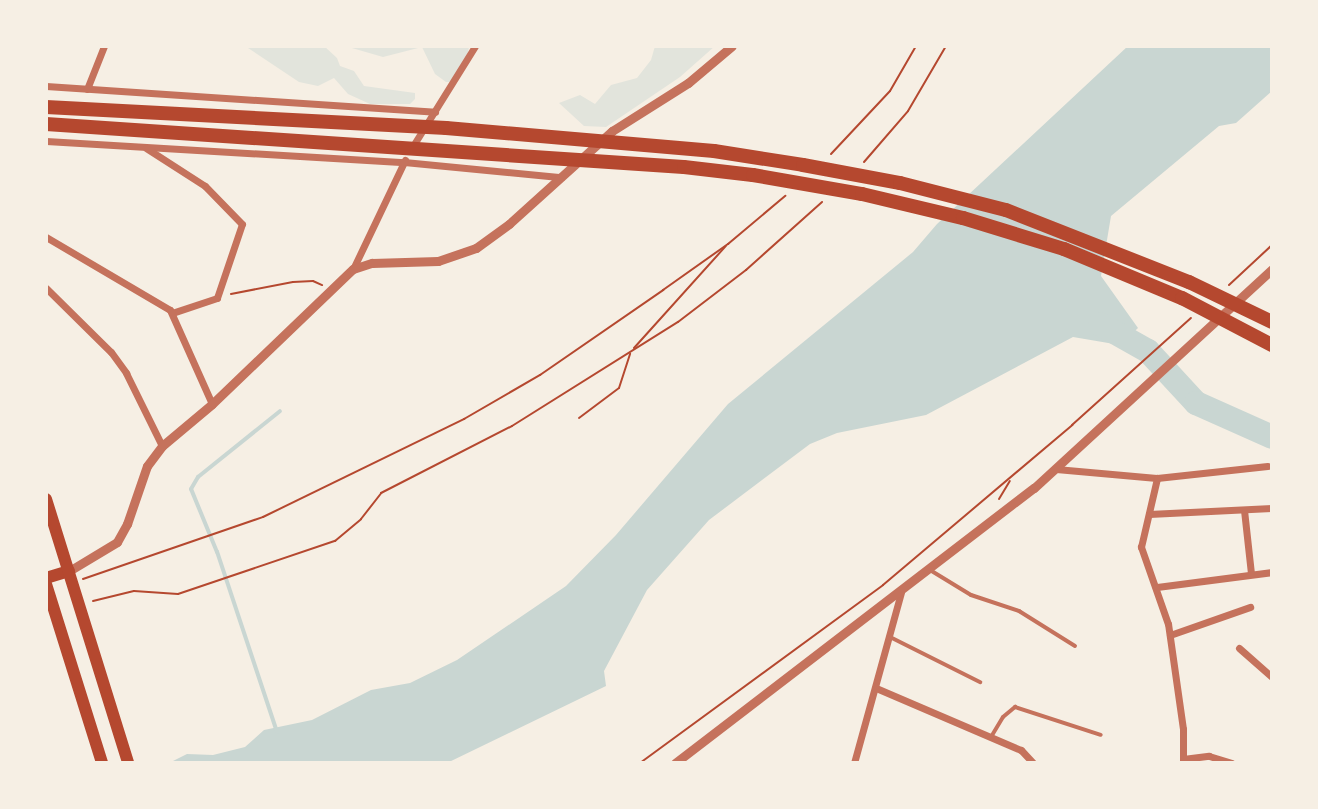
<!DOCTYPE html>
<style>
body{margin:0}
#map{position:relative;width:1318px;height:809px;overflow:hidden;background:#f6efe4;font-family:"Libre Baskerville",serif}
div>[style]{position:absolute}
.green>*{inset:0;background:#e2e4dc}
.water>*{inset:0;background:#c9d6d2}
.stream>*{height:4px;margin:-2px;padding:0 2px;transform-origin:2px;border-radius:2px;background:#c9d6d2}
.river>*{height:24px;margin:-12px;padding:0 12px;transform-origin:12px;border-radius:12px;background:#c9d6d2}
.path>*{height:2px;margin:-1px;padding:0 1px;transform-origin:1px;border-radius:1px;background:#b5482f}
.service>*{height:4px;margin:-2px;padding:0 2px;transform-origin:2px;border-radius:2px;background:#c5725c}
.minor>*{height:7px;margin:-3.5px;padding:0 3.5px;transform-origin:3.5px;border-radius:3.5px;background:#c5725c}
.tertiary>*{height:9px;margin:-4.5px;padding:0 4.5px;transform-origin:4.5px;border-radius:4.5px;background:#c5725c}
.primary>*{height:12px;margin:-6px;padding:0 6px;transform-origin:6px;border-radius:6px;background:#b5482f}
.trunk>*{height:12px;margin:-6px;padding:0 6px;transform-origin:6px;border-radius:6px;background:#b5482f}
.motorway>*{height:14px;margin:-7px;padding:0 7px;transform-origin:7px;border-radius:7px;background:#b5482f}
span{translate:-50% -50%;white-space:nowrap;text-align:center;line-height:1.15;-webkit-text-stroke:8px #f6efe4;paint-order:stroke}
.frame{position:absolute;inset:0;border:48px solid #f6efe4;pointer-events:none}
</style>
<div id="map">
<div class="green">
<div style="clip-path:polygon(245px 46px,324px 46px,337px 58px,340px 66px,354px 71px,364px 86px,415px 93px,415px 99px,410px 104px,370px 104px,348px 94px,334px 78px,318px 86px,299px 82px)"></div>
<div style="clip-path:polygon(345px 46px,468px 46px,469px 47px,467px 57px,451px 82px,446px 82px,435px 74px,422px 47px,383px 57px)"></div>
<div style="clip-path:polygon(655px 46px,715px 46px,680px 77px,606px 127px,584px 126px,559px 103px,580px 95px,595px 104px,611px 85px,637px 78px,651px 60px)"></div>
</div>
<div class="water">
<div style="clip-path:polygon(1128px 46px,1272px 46px,1272px 91px,1236px 123px,1219px 126px,1111px 216px,1101px 276px,1138px 328px,1120px 345px,1073px 337px,926px 415px,837px 433px,810px 444px,709px 520px,647px 590px,604px 671px,606px 686px,447px 763px,169px 763px,187px 754px,213px 755px,245px 747px,264px 730px,312px 720px,371px 690px,410px 683px,457px 660px,566px 586px,616px 535px,728px 404px,913px 252px,937px 224px)"></div>
</div>
<div class="stream">
<div style="left:277px;top:732px;width:190px;rotate:-108.4deg"></div>
<div style="left:217px;top:552px;width:68px;rotate:-112.4deg"></div>
<div style="left:191px;top:489px;width:14px;rotate:-60deg"></div>
<div style="left:198px;top:477px;width:105px;rotate:-38.8deg"></div>
</div>
<div class="river">
<div style="left:1100px;top:324px;width:55px;rotate:29.4deg"></div>
<div style="left:1148px;top:351px;width:71px;rotate:47.3deg"></div>
<div style="left:1196px;top:403px;width:83px;rotate:24.1deg"></div>
</div>
<div class="path">
<div style="left:831px;top:154px;width:86px;rotate:-46.9deg"></div>
<div style="left:890px;top:91px;width:52px;rotate:-60deg"></div>
<div style="left:864px;top:162px;width:67px;rotate:-49.2deg"></div>
<div style="left:908px;top:111px;width:75px;rotate:-59.7deg"></div>
<div style="left:1229px;top:285px;width:59px;rotate:-42.9deg"></div>
<div style="left:231px;top:294px;width:63px;rotate:-11deg"></div>
<div style="left:293px;top:282px;width:20px;rotate:-3deg"></div>
<div style="left:313px;top:281px;width:10px;rotate:24deg"></div>
<div style="left:634px;top:348px;width:137px;rotate:-48deg"></div>
<div style="left:579px;top:418px;width:50px;rotate:-36.9deg"></div>
<div style="left:619px;top:388px;width:36px;rotate:-72deg"></div>
<div style="left:999px;top:499px;width:21px;rotate:-59deg"></div>
<div style="left:83px;top:579px;width:190px;rotate:-19deg"></div>
<div style="left:263px;top:517px;width:224px;rotate:-26deg"></div>
<div style="left:464px;top:419px;width:88px;rotate:-30.1deg"></div>
<div style="left:540px;top:375px;width:150px;rotate:-34.6deg"></div>
<div style="left:663px;top:290px;width:80px;rotate:-35.3deg"></div>
<div style="left:728px;top:244px;width:75px;rotate:-40.1deg"></div>
<div style="left:93px;top:601px;width:42px;rotate:-13.7deg"></div>
<div style="left:134px;top:591px;width:44px;rotate:3.9deg"></div>
<div style="left:178px;top:594px;width:166px;rotate:-18.7deg"></div>
<div style="left:335px;top:541px;width:34px;rotate:-40deg"></div>
<div style="left:361px;top:519px;width:33px;rotate:-52deg"></div>
<div style="left:381px;top:493px;width:147px;rotate:-27.1deg"></div>
<div style="left:512px;top:426px;width:196px;rotate:-32.1deg"></div>
<div style="left:678px;top:322px;width:86px;rotate:-37.4deg"></div>
<div style="left:746px;top:270px;width:102px;rotate:-41.8deg"></div>
<div style="left:640px;top:763px;width:301px;rotate:-36.2deg"></div>
<div style="left:883px;top:585px;width:248px;rotate:-40.2deg"></div>
<div style="left:1072px;top:425px;width:160px;rotate:-42deg"></div>
</div>
<div class="service">
<div style="left:930px;top:570px;width:48px;rotate:31.4deg"></div>
<div style="left:971px;top:595px;width:51px;rotate:18.4deg"></div>
<div style="left:1019px;top:611px;width:66px;rotate:32deg"></div>
<div style="left:890px;top:637px;width:101px;rotate:26.6deg"></div>
<div style="left:991px;top:737px;width:23px;rotate:-59deg"></div>
<div style="left:1003px;top:717px;width:16px;rotate:-40deg"></div>
<div style="left:1015px;top:707px;width:90px;rotate:18deg"></div>
</div>
<div class="minor">
<div style="left:46px;top:86px;width:390px;rotate:3.8deg"></div>
<div style="left:87px;top:89px;width:46px;rotate:-68.4deg"></div>
<div style="left:46px;top:141px;width:359px;rotate:3.4deg"></div>
<div style="left:404px;top:162px;width:158px;rotate:5.5deg"></div>
<div style="left:146px;top:148px;width:70px;rotate:32.8deg"></div>
<div style="left:205px;top:186px;width:53px;rotate:45.8deg"></div>
<div style="left:242px;top:224px;width:78px;rotate:108.7deg"></div>
<div style="left:217px;top:298px;width:47px;rotate:161.6deg"></div>
<div style="left:411px;top:149px;width:121px;rotate:-58.1deg"></div>
<div style="left:46px;top:237px;width:144px;rotate:30.5deg"></div>
<div style="left:170px;top:310px;width:103px;rotate:65.9deg"></div>
<div style="left:353px;top:269px;width:121px;rotate:-64.5deg"></div>
<div style="left:46px;top:288px;width:91px;rotate:44.6deg"></div>
<div style="left:111px;top:352px;width:26px;rotate:54deg"></div>
<div style="left:126px;top:373px;width:81px;rotate:63.7deg"></div>
<div style="left:1056px;top:469px;width:101px;rotate:5.1deg"></div>
<div style="left:1244px;top:510px;width:63px;rotate:83.7deg"></div>
<div style="left:1149px;top:514px;width:123px;rotate:-2.8deg"></div>
<div style="left:1157px;top:587px;width:116px;rotate:-7.4deg"></div>
<div style="left:1170px;top:635px;width:85px;rotate:-19.3deg"></div>
<div style="left:1239px;top:648px;width:44px;rotate:41.3deg"></div>
<div style="left:876px;top:688px;width:158px;rotate:23.2deg"></div>
<div style="left:1021px;top:750px;width:18px;rotate:47deg"></div>
<div style="left:1183px;top:759px;width:26px;rotate:-7deg"></div>
<div style="left:1209px;top:756px;width:24px;rotate:17deg"></div>
<div style="left:854px;top:763px;width:177px;rotate:-74.6deg"></div>
<div style="left:1183px;top:763px;width:34px;rotate:-90deg"></div>
<div style="left:1183px;top:729px;width:106px;rotate:-98.1deg"></div>
<div style="left:1168px;top:624px;width:82px;rotate:-109.3deg"></div>
<div style="left:1141px;top:547px;width:71px;rotate:-76.9deg"></div>
<div style="left:1157px;top:478px;width:111px;rotate:-6.2deg"></div>
</div>
<div class="tertiary">
<div style="left:69px;top:571px;width:56px;rotate:-31.1deg"></div>
<div style="left:117px;top:542px;width:21px;rotate:-61deg"></div>
<div style="left:127px;top:524px;width:61px;rotate:-71deg"></div>
<div style="left:147px;top:466px;width:25px;rotate:-53deg"></div>
<div style="left:162px;top:446px;width:65px;rotate:-40deg"></div>
<div style="left:212px;top:404px;width:195px;rotate:-43.8deg"></div>
<div style="left:353px;top:269px;width:20px;rotate:-18deg"></div>
<div style="left:372px;top:263px;width:66px;rotate:-1.7deg"></div>
<div style="left:438px;top:261px;width:40px;rotate:-18.9deg"></div>
<div style="left:476px;top:248px;width:41px;rotate:-36deg"></div>
<div style="left:509px;top:224px;width:139px;rotate:-42.1deg"></div>
<div style="left:612px;top:131px;width:90px;rotate:-32.3deg"></div>
<div style="left:688px;top:83px;width:57px;rotate:-40.1deg"></div>
<div style="left:675px;top:763px;width:452px;rotate:-37.5deg"></div>
<div style="left:1034px;top:488px;width:323px;rotate:-42.6deg"></div>
</div>
<div class="primary">
<div style="left:46px;top:578px;width:24px;rotate:-17deg"></div>
</div>
<div class="trunk">
<div style="left:46px;top:499px;width:276px;rotate:72.7deg"></div>
<div style="left:46px;top:584px;width:188px;rotate:72.6deg"></div>
</div>
<div class="motorway">
<div style="left:46px;top:107px;width:401px;rotate:3deg"></div>
<div style="left:446px;top:128px;width:269px;rotate:4.9deg"></div>
<div style="left:714px;top:151px;width:90px;rotate:8.9deg"></div>
<div style="left:803px;top:165px;width:99px;rotate:10.5deg"></div>
<div style="left:900px;top:183px;width:109px;rotate:14.3deg"></div>
<div style="left:1006px;top:210px;width:197px;rotate:21.5deg"></div>
<div style="left:1189px;top:282px;width:92px;rotate:25.7deg"></div>
<div style="left:46px;top:124px;width:639px;rotate:3.86deg"></div>
<div style="left:684px;top:167px;width:69px;rotate:6.6deg"></div>
<div style="left:753px;top:175px;width:111px;rotate:9.9deg"></div>
<div style="left:862px;top:194px;width:104px;rotate:13.4deg"></div>
<div style="left:963px;top:218px;width:106px;rotate:17.1deg"></div>
<div style="left:1064px;top:249px;width:128px;rotate:22.6deg"></div>
<div style="left:1182px;top:298px;width:102px;rotate:27.6deg"></div>
</div>
<div class="frame"></div>
</div>
